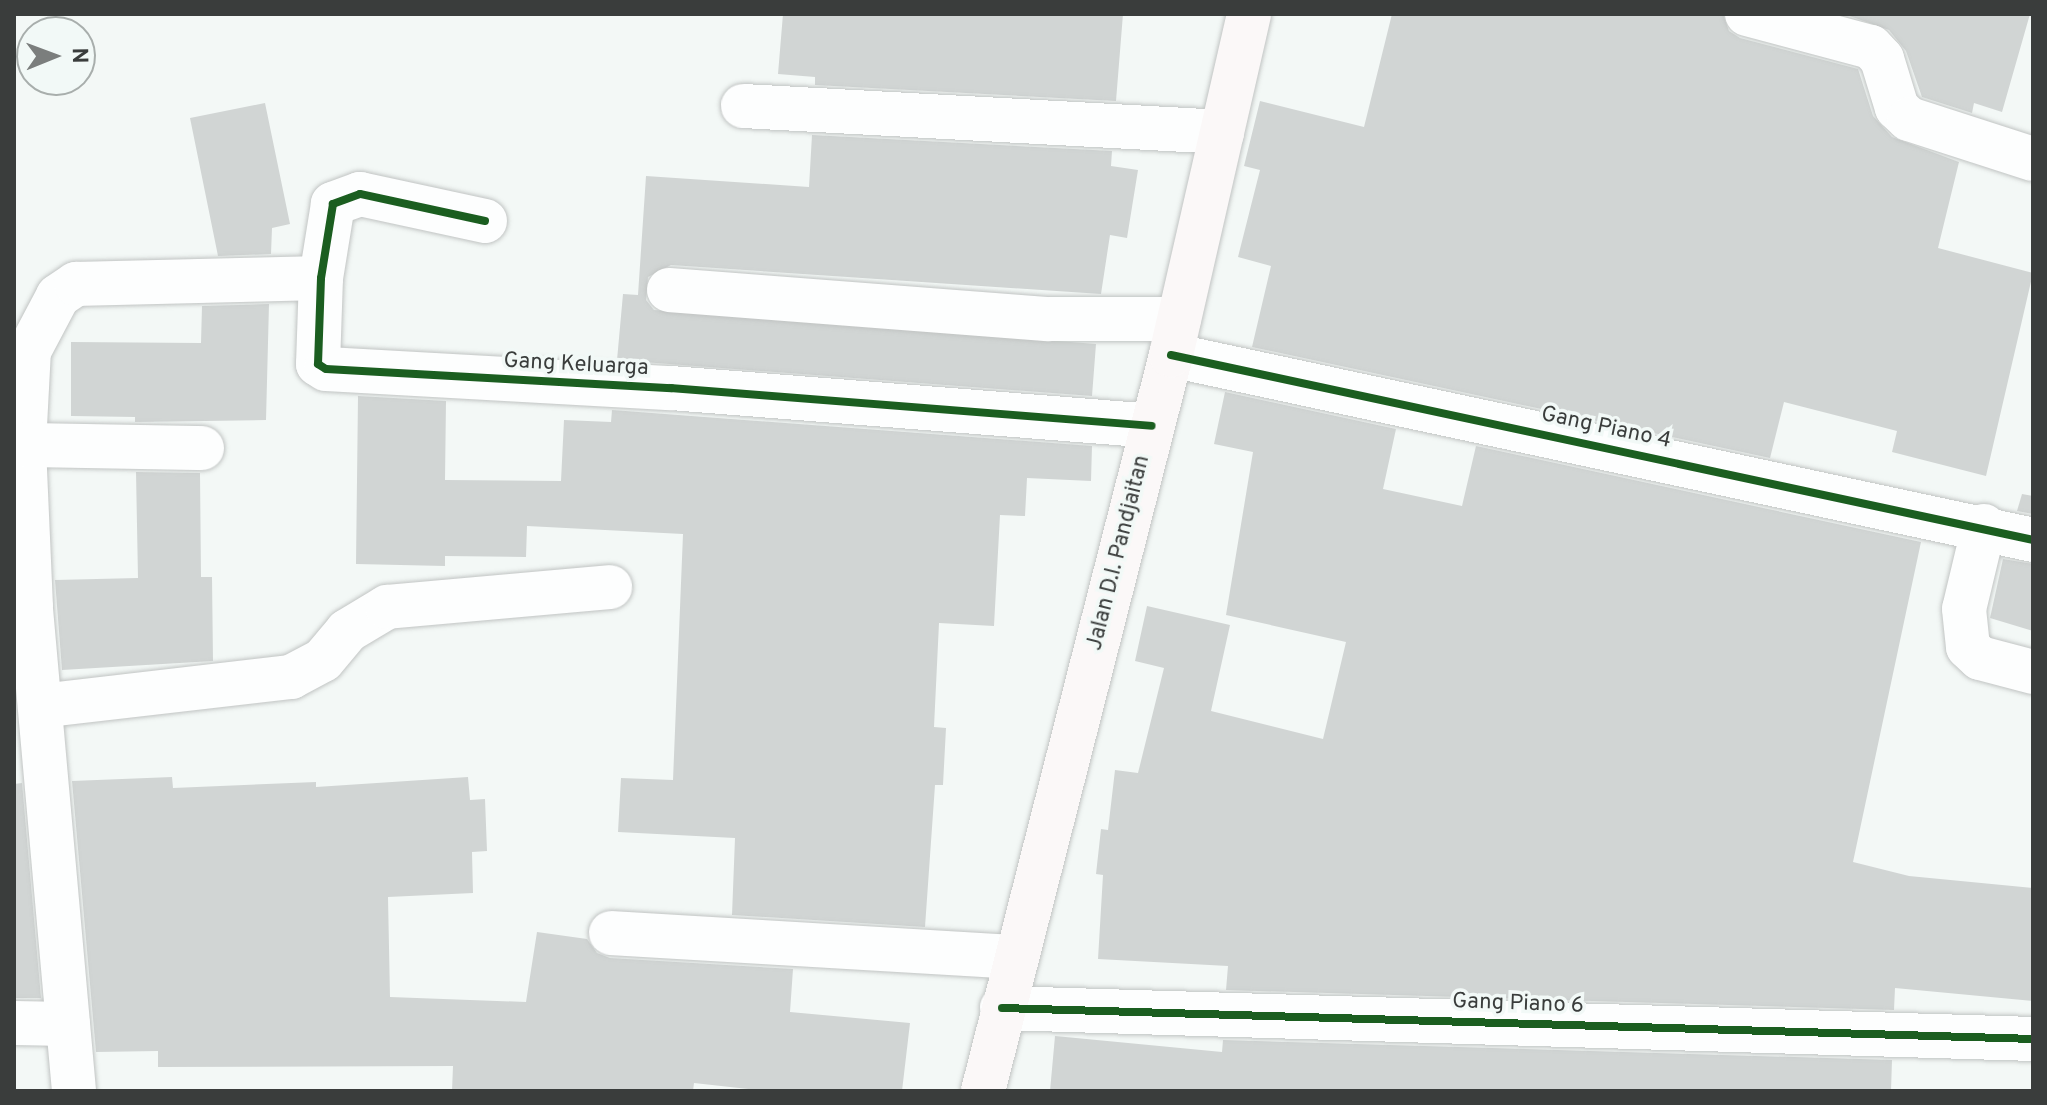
<!DOCTYPE html>
<style>
body{margin:0}
#map{position:relative;width:2047px;height:1105px;overflow:hidden;background:#f3f8f6;font-family:Overpass,sans-serif}
div>[style]{position:absolute}
.building>*{inset:0;background:#d1d5d4}
.roads{filter:drop-shadow(0 0 2px #c1c4c3) drop-shadow(0 0 2px #c1c4c3)}
.minor>*{height:44px;margin:-22px;padding:0 22px;transform-origin:22px;border-radius:22px;background:#fdfefe}
.secondary>*{height:44px;margin:-22px;padding:0 22px;transform-origin:22px;border-radius:22px;background:#fbf8f8}
.cycleway>*{height:8px;margin:-4px;padding:0 4px;transform-origin:4px;border-radius:4px;background:#1b5e20}
span{translate:-50% -50%;white-space:nowrap;text-align:center;line-height:1.15;-webkit-text-stroke:7px #f2f9f7;paint-order:stroke}
.street-label{font-size:22px;color:#3a3d3c}
.frame{position:absolute;inset:0;border:16px solid #3a3d3c;pointer-events:none}
.north{position:absolute;left:16px;top:16px;width:80px;height:80px;box-sizing:border-box;background:#f2f9f7;border:2px solid #a8aeac;border-radius:50%;rotate:89deg;font-size:22px;font-weight:700;line-height:32px;text-align:center;color:#3a3d3c}
.north::after{content:'';display:block;margin:auto;width:28px;height:36px;background:#7b7e7d;clip-path:polygon(50% 0,100% 100%,50% 72%,0 100%)}
</style>
<div id="map">
<div class="building">
<div style="clip-path:polygon(783px 14px,1123px 14px,1116px 101px,815px 85px,815px 77px,778px 74px)"></div>
<div style="clip-path:polygon(1392px 14px,1723px 14px,1729px 31px,1740px 38px,1858px 69px,1873px 116px,1892px 137px,1959px 162px,1938px 248px,2033px 273px,1986px 476px,1892px 452px,1897px 431px,1784px 402px,1770px 458px,1252px 347px,1271px 266px,1238px 257px,1260px 170px,1244px 166px,1260px 101px,1364px 127px)"></div>
<div style="clip-path:polygon(1844px 14px,2030px 14px,2002px 112px,1974px 103px,1972px 113px,1922px 97px,1906px 51px,1889px 30px)"></div>
<div style="clip-path:polygon(265px 103px,290px 224px,272px 228px,271px 254px,218px 256px,190px 118px)"></div>
<div style="clip-path:polygon(812px 135px,1112px 151px,1111px 166px,1138px 170px,1127px 238px,1110px 235px,1101px 294px,671px 265px,648px 277px,646px 300px,654px 310px,1096px 344px,1092px 396px,617px 360px,623px 294px,638px 295px,646px 176px,809px 187px)"></div>
<div style="clip-path:polygon(269px 304px,266px 420px,135px 422px,135px 417px,71px 416px,71px 342px,201px 343px,202px 306px)"></div>
<div style="clip-path:polygon(1225px 392px,1396px 429px,1383px 489px,1462px 506px,1476px 446px,1921px 542px,1853px 862px,1909px 876px,2033px 888px,2033px 1001px,1895px 988px,1894px 1010px,1226px 990px,1228px 966px,1098px 959px,1103px 875px,1096px 874px,1101px 829px,1108px 830px,1115px 770px,1138px 773px,1164px 668px,1135px 661px,1147px 606px,1230px 625px,1211px 711px,1323px 739px,1346px 642px,1226px 615px,1253px 452px,1214px 444px)"></div>
<div style="clip-path:polygon(358px 396px,446px 401px,445px 480px,561px 481px,564px 420px,611px 422px,612px 410px,1092px 446px,1091px 481px,1027px 478px,1025px 516px,1000px 515px,994px 626px,939px 623px,934px 727px,946px 728px,943px 785px,935px 785px,925px 927px,732px 915px,735px 838px,618px 832px,621px 778px,673px 780px,683px 534px,527px 526px,526px 557px,445px 556px,445px 566px,356px 564px)"></div>
<div style="clip-path:polygon(136px 472px,200px 473px,201px 577px,212px 577px,213px 661px,62px 670px,55px 580px,138px 578px)"></div>
<div style="clip-path:polygon(2022px 494px,2033px 496px,2033px 514px,2017px 511px)"></div>
<div style="clip-path:polygon(2003px 559px,2033px 564px,2033px 631px,1990px 618px)"></div>
<div style="clip-path:polygon(172px 777px,173px 788px,316px 782px,316px 787px,468px 777px,470px 800px,485px 799px,487px 851px,472px 852px,473px 893px,388px 897px,390px 997px,526px 1002px,537px 932px,587px 939px,597px 953px,610px 958px,793px 969px,790px 1012px,910px 1023px,902px 1091px,766px 1091px,694px 1083px,693px 1091px,452px 1091px,453px 1066px,158px 1067px,158px 1051px,96px 1052px,72px 781px)"></div>
<div style="clip-path:polygon(22px 783px,41px 998px,14px 998px,14px 784px)"></div>
<div style="clip-path:polygon(1055px 1036px,1222px 1052px,1223px 1040px,1892px 1060px,1891px 1091px,1050px 1091px)"></div>
</div>
<div class="roads">
<div class="minor">
<div style="left:1747px;top:14px;width:128px;rotate:14.9deg"></div>
<div style="left:1871px;top:47px;width:16px;rotate:47deg"></div>
<div style="left:1882px;top:59px;width:51px;rotate:73deg"></div>
<div style="left:1897px;top:108px;width:16px;rotate:43deg"></div>
<div style="left:1909px;top:119px;width:130px;rotate:17.9deg"></div>
<div style="left:743px;top:106px;width:480px;rotate:3.1deg"></div>
<div style="left:485px;top:221px;width:128px;rotate:-167.8deg"></div>
<div style="left:360px;top:194px;width:29px;rotate:160deg"></div>
<div style="left:333px;top:204px;width:75px;rotate:99.2deg"></div>
<div style="left:321px;top:278px;width:86px;rotate:92deg"></div>
<div style="left:318px;top:364px;width:9px;rotate:32deg"></div>
<div style="left:326px;top:369px;width:346px;rotate:3.2deg"></div>
<div style="left:671px;top:388px;width:482px;rotate:4.5deg"></div>
<div style="left:669px;top:290px;width:381px;rotate:4.4deg"></div>
<div style="left:1049px;top:319px;width:130px"></div>
<div style="left:1171px;top:355px;width:882px;rotate:12.11deg"></div>
<div style="left:24px;top:445px;width:94px;rotate:-87deg"></div>
<div style="left:29px;top:351px;width:62px;rotate:-62.2deg"></div>
<div style="left:58px;top:296px;width:22px;rotate:-34deg"></div>
<div style="left:76px;top:284px;width:245px;rotate:-1.4deg"></div>
<div style="left:1984px;top:526px;width:85px;rotate:103.5deg"></div>
<div style="left:1964px;top:609px;width:38px;rotate:84deg"></div>
<div style="left:1968px;top:647px;width:16px;rotate:43deg"></div>
<div style="left:1980px;top:658px;width:55px;rotate:14.8deg"></div>
<div style="left:40px;top:706px;width:253px;rotate:-6.6deg"></div>
<div style="left:291px;top:677px;width:36px;rotate:-28deg"></div>
<div style="left:323px;top:660px;width:38px;rotate:-50deg"></div>
<div style="left:347px;top:631px;width:47px;rotate:-31deg"></div>
<div style="left:387px;top:607px;width:224px;rotate:-5.1deg"></div>
<div style="left:611px;top:933px;width:406px;rotate:3.4deg"></div>
<div style="left:1002px;top:1008px;width:1031px;rotate:1.72deg"></div>
<div style="left:14px;top:1023px;width:54px;rotate:1.1deg"></div>
<div style="left:74px;top:1091px;width:486px;rotate:-95.1deg"></div>
<div style="left:31px;top:607px;width:162px;rotate:-92.5deg"></div>
<div style="left:24px;top:445px;width:178px;rotate:1deg"></div>
</div>
<div class="secondary">
<div style="left:983px;top:1091px;width:760px;rotate:-75.67deg"></div>
<div style="left:1171px;top:355px;width:350px;rotate:-77.1deg"></div>
</div>
</div>
<div class="cycleway">
<div style="left:485px;top:221px;width:128px;rotate:-167.8deg"></div>
<div style="left:360px;top:194px;width:29px;rotate:160deg"></div>
<div style="left:333px;top:204px;width:75px;rotate:99.2deg"></div>
<div style="left:321px;top:278px;width:86px;rotate:92deg"></div>
<div style="left:318px;top:364px;width:9px;rotate:32deg"></div>
<div style="left:326px;top:369px;width:346px;rotate:3.2deg"></div>
<div style="left:671px;top:388px;width:482px;rotate:4.5deg"></div>
<div style="left:1171px;top:355px;width:882px;rotate:12.11deg"></div>
<div style="left:1002px;top:1008px;width:1031px;rotate:1.72deg"></div>
</div>
<div class="street-label">
<span style="left:576px;top:365px;rotate:3deg">Gang Keluarga</span>
<span style="left:1606px;top:428px;rotate:12deg">Gang Piano 4</span>
<span style="left:1119px;top:553px;rotate:-76deg">Jalan D.I. Pandjaitan</span>
<span style="left:1518px;top:1004px;rotate:2deg">Gang Piano 6</span>
</div>
<div class="frame"></div>
<div class="north">N</div>
</div>
